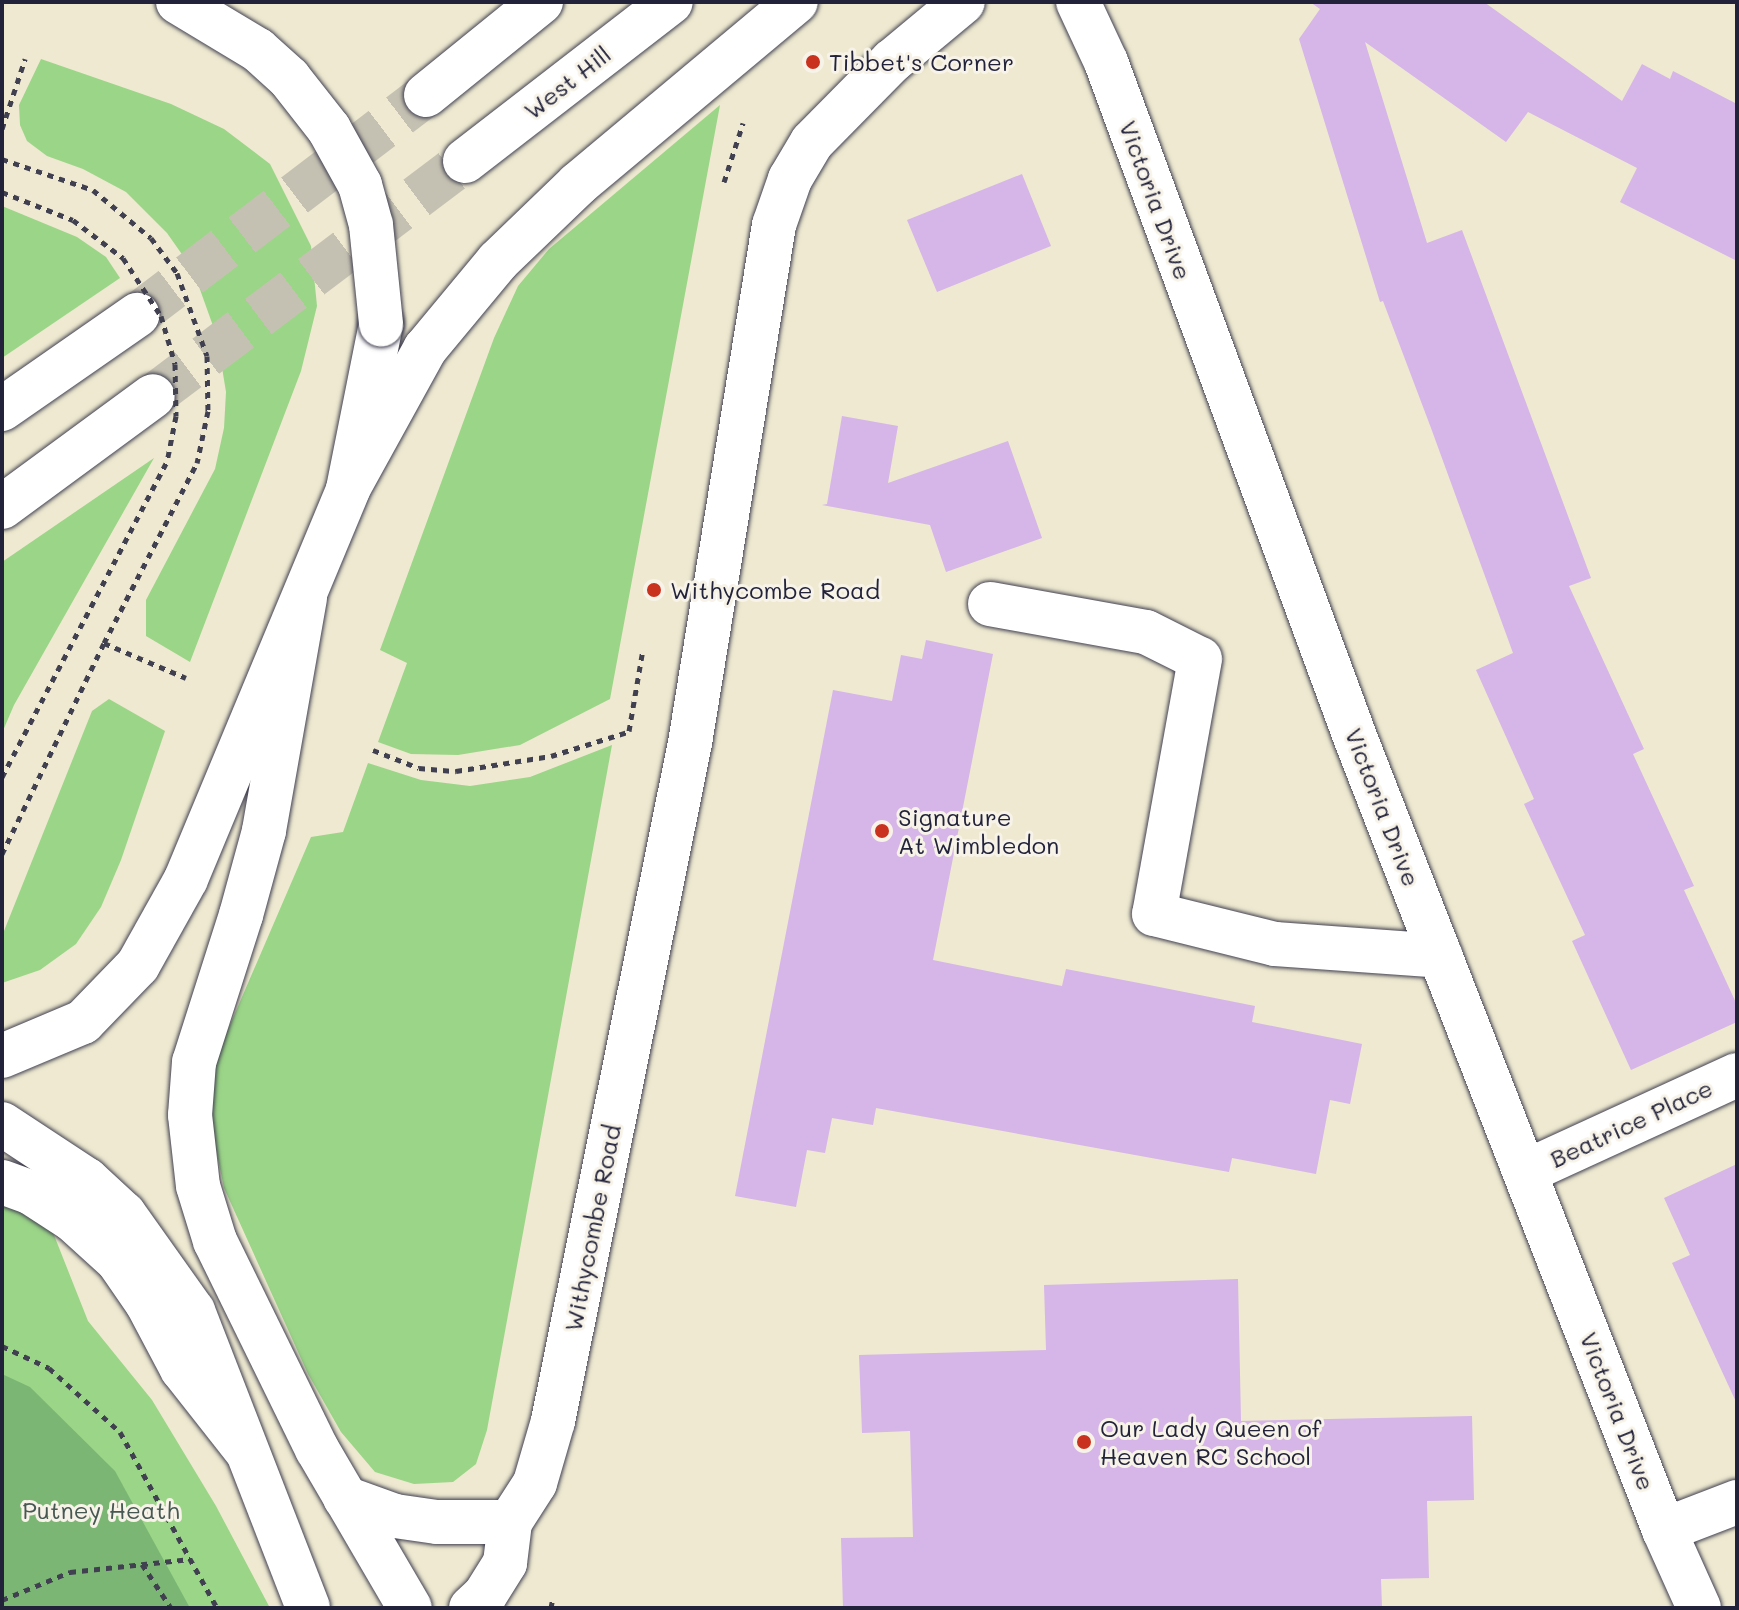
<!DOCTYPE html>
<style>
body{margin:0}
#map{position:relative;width:1739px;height:1610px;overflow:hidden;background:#eee9d0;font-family:Mali,sans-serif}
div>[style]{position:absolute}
.green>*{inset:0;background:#9bd588}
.forest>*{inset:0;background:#7cb674}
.building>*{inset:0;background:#d6b5e8}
.highway-tunnel>*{height:44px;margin-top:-22px;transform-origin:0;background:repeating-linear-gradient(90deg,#c5c1b2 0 44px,transparent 0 66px)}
.path>*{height:5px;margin-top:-2.5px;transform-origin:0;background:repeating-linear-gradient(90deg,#414051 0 6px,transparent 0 12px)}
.roads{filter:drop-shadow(0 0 2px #414051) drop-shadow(0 0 2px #414051)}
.minor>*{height:44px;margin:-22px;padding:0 22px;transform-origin:22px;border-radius:22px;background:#fff}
.major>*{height:44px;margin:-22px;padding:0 22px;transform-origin:22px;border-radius:22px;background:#fff}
.highway>*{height:44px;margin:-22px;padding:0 22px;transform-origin:22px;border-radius:22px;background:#fff}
.path-bridge>*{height:5px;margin-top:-2.5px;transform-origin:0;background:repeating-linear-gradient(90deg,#414051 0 6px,transparent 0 12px)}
.bridges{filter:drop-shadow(0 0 2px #414051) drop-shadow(0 0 2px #414051)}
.major-bridge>*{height:44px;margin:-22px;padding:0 22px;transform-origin:22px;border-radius:22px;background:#fff}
.dots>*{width:22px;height:22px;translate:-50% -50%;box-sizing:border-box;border:4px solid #f7f3e8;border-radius:50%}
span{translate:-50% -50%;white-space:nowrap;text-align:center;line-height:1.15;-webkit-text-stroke:6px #f7f3e8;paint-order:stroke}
.poi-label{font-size:24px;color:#22223b}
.left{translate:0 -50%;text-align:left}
.street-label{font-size:24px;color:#22223b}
.park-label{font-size:24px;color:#465852}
.frame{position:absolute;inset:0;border:4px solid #22223b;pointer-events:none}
</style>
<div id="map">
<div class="green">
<div style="clip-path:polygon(41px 59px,171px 104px,224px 129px,270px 164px,311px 246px,317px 306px,301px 371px,190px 662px,146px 636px,146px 600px,215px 469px,224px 428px,226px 392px,217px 337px,193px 270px,167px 233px,126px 192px,83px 169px,47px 156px,27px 141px,20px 125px,19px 105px)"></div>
<div style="clip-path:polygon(720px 105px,610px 699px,520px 745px,458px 755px,411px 754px,378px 742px,407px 663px,380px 650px,494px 338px,518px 286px,549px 249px)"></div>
<div style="clip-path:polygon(2px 206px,77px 237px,106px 257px,120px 278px,2px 358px)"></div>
<div style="clip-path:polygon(154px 458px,14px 705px,2px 733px,2px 562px)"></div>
<div style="clip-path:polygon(109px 699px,165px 731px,121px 860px,101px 907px,76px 944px,40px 970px,2px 983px,2px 936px,92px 711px)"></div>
<div style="clip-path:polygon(612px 745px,487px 1430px,476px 1464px,453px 1482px,414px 1484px,375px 1472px,341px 1432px,308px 1374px,224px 1188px,206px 1101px,217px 1055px,311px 837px,343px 832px,368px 763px,421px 780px,470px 786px,530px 777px)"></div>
<div style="clip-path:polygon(2px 1202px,50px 1225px,88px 1321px,152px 1400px,216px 1506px,270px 1608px,2px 1608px)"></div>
</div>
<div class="forest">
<div style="clip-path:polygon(2px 1374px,30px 1387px,115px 1471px,190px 1608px,2px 1608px)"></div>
</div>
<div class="building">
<div style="clip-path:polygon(1310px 2px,1484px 2px,1622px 101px,1642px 64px,1670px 79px,1673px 71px,1737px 104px,1737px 261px,1620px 202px,1637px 168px,1528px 112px,1506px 142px,1365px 42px,1427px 243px,1462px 230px,1591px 578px,1569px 586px,1644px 749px,1633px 754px,1694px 886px,1684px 890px,1737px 1005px,1737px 1022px,1631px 1070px,1572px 941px,1585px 935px,1524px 804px,1534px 799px,1476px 670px,1513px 653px,1431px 428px,1383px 301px,1380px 302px,1299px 39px,1320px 9px)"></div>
<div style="clip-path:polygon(1022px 174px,1051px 246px,937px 292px,907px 220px)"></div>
<div style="clip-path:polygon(842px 416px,898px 426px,888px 483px,1008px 441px,1042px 538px,946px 572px,930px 525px,822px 505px,827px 504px)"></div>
<div style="clip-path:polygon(926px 640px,993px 654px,933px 960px,1062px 986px,1066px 969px,1144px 984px,1255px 1006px,1252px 1022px,1362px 1044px,1350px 1104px,1330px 1100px,1316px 1174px,1232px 1158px,1229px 1172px,876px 1108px,873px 1125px,832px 1118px,825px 1153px,807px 1150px,796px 1207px,735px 1196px,833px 690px,892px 701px,901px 655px,922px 659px)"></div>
<div style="clip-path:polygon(1737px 1164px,1737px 1404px,1672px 1263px,1690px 1255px,1664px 1198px)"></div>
<div style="clip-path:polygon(1238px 1279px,1241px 1421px,1472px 1416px,1474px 1500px,1427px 1501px,1429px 1578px,1381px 1579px,1382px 1608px,843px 1608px,841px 1538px,913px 1537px,910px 1431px,862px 1433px,859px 1355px,1046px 1350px,1044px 1285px)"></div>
</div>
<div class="highway-tunnel">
<div style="left:137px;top:315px;width:363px;rotate:-37.3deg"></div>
<div style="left:153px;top:396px;width:391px;rotate:-37deg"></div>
</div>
<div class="path">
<div style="left:2px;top:129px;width:74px;rotate:-71.8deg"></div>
<div style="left:2px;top:159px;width:96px;rotate:18.8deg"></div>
<div style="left:93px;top:190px;width:75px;rotate:39.6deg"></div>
<div style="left:724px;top:182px;width:62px;rotate:-72.1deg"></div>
<div style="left:2px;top:192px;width:76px;rotate:21.5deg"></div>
<div style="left:73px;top:220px;width:63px;rotate:37.2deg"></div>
<div style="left:104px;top:643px;width:89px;rotate:23.1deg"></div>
<div style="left:629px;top:731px;width:83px;rotate:-80.3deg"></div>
<div style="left:373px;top:750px;width:49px;rotate:21.4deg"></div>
<div style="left:419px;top:768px;width:37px;rotate:5deg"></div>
<div style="left:456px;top:771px;width:96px;rotate:-9deg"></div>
<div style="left:551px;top:756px;width:84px;rotate:-17.4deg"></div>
<div style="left:2px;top:777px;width:356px;rotate:-62.4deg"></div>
<div style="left:2px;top:854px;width:234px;rotate:-64.2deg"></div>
<div style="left:104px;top:643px;width:203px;rotate:-62.7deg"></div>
<div style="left:2px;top:1346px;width:52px;rotate:25.1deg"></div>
<div style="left:49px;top:1368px;width:96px;rotate:42deg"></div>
<div style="left:120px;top:1432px;width:201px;rotate:61.1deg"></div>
<div style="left:142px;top:1564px;width:53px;rotate:56.6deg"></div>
<div style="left:2px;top:1600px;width:74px;rotate:-22.4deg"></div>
<div style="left:70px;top:1572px;width:121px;rotate:-6.2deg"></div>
<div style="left:551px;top:1608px;width:11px;rotate:-80deg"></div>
</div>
<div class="roads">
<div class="minor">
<div style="left:1078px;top:2px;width:66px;rotate:65deg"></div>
<div style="left:1106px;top:62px;width:719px;rotate:69.75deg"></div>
<div style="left:1355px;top:737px;width:851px;rotate:68.71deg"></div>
<div style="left:1664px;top:1530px;width:85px;rotate:65.8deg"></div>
<div style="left:990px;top:604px;width:158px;rotate:10.2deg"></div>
<div style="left:1146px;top:632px;width:60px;rotate:26.6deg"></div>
<div style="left:1200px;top:659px;width:259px;rotate:100.2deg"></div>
<div style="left:1154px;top:914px;width:125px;rotate:13.9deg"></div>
<div style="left:1275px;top:944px;width:166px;rotate:4.1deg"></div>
<div style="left:1525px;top:1172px;width:233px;rotate:-24.6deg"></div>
<div style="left:345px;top:1498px;width:53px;rotate:19.8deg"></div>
<div style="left:395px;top:1516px;width:42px;rotate:8.1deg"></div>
<div style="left:437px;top:1522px;width:73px"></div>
<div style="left:1664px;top:1530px;width:78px;rotate:-21deg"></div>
<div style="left:471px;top:1608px;width:19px;rotate:-43deg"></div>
<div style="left:485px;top:1595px;width:38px;rotate:-58deg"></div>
<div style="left:505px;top:1563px;width:41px;rotate:-83deg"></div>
<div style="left:510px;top:1522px;width:46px;rotate:-57.3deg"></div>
<div style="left:535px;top:1483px;width:65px;rotate:-73.8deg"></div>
<div style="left:553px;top:1421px;width:692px;rotate:-78.58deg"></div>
<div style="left:690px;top:743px;width:525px;rotate:-80.79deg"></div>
<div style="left:774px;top:225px;width:49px;rotate:-70.8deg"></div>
<div style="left:790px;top:179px;width:43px;rotate:-59.3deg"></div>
<div style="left:812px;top:142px;width:114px;rotate:-45.4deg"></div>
<div style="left:892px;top:61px;width:92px;rotate:-39.7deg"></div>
</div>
<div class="major">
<div style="left:305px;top:598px;width:237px;rotate:100deg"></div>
<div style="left:264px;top:831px;width:87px;rotate:105.3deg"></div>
<div style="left:241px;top:915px;width:154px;rotate:107.7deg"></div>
<div style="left:194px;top:1062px;width:53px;rotate:94.3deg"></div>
<div style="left:190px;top:1115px;width:71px;rotate:83.6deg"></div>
<div style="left:198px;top:1186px;width:58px;rotate:72.8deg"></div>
<div style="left:215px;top:1241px;width:232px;rotate:63.9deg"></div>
<div style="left:317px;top:1449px;width:184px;rotate:59.7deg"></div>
<div style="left:2px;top:1056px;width:88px;rotate:-22.8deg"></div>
<div style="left:83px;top:1022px;width:79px;rotate:-46deg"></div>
<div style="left:138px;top:965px;width:98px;rotate:-60.8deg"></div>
<div style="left:186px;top:879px;width:422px;rotate:-67.4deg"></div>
<div style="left:348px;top:489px;width:168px;rotate:-78.7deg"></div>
<div style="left:2px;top:1124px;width:102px;rotate:33.4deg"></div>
<div style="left:87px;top:1180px;width:50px;rotate:42.6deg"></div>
<div style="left:124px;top:1214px;width:119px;rotate:54.6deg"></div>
<div style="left:193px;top:1311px;width:318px;rotate:68.8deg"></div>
</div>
<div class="highway">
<div style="left:426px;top:95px;width:148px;rotate:-39deg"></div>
<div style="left:465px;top:161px;width:260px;rotate:-37.7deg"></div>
<div style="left:2px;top:409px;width:165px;rotate:-34.8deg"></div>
<div style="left:348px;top:489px;width:160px;rotate:-61.2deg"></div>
<div style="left:425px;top:349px;width:114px;rotate:-50.3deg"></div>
<div style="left:498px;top:261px;width:111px;rotate:-43.9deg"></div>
<div style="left:578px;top:184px;width:284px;rotate:-39.9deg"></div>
<div style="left:2px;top:507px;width:187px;rotate:-36.3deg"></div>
<div style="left:2px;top:1182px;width:30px;rotate:20deg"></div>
<div style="left:30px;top:1192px;width:51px;rotate:33.1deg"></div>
<div style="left:73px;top:1220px;width:61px;rotate:42.3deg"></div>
<div style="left:118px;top:1261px;width:51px;rotate:55.4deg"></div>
<div style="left:147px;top:1303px;width:75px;rotate:62.1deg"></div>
<div style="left:182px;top:1369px;width:102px;rotate:51.8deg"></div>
</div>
</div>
<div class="path-bridge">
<div style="left:151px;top:238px;width:44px;rotate:53.4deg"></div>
<div style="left:177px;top:273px;width:88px;rotate:70.1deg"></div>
<div style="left:207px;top:356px;width:55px;rotate:89deg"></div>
<div style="left:208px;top:411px;width:53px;rotate:101.9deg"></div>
<div style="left:123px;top:258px;width:69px;rotate:56.8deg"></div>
<div style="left:161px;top:316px;width:50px;rotate:73.7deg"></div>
<div style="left:175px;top:364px;width:52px;rotate:88.9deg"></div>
<div style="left:176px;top:416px;width:47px;rotate:101.1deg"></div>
</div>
<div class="bridges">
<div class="major-bridge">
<div style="left:178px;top:2px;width:93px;rotate:31deg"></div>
<div style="left:258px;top:50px;width:42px;rotate:42.1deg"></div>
<div style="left:289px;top:78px;width:65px;rotate:51.9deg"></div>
<div style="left:329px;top:129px;width:64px;rotate:61deg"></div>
<div style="left:360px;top:185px;width:41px;rotate:74.6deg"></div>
<div style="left:371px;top:225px;width:100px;rotate:84.2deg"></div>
</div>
</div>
<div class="dots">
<div style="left:813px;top:62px;background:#c8321e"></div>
<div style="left:654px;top:590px;background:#c8321e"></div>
<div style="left:882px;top:831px;background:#c8321e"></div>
<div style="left:1084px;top:1442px;background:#c8321e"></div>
</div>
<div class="poi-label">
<span class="left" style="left:829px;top:62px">Tibbet's Corner</span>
<span class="left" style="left:670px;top:590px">Withycombe Road</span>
<span class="left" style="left:898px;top:831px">Signature<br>At Wimbledon</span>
<span class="left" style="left:1100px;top:1442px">Our Lady Queen of<br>Heaven RC School</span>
</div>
<div class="street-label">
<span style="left:567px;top:82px;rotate:-38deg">West Hill</span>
<span style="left:1156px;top:200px;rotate:70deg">Victoria Drive</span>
<span style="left:1383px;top:807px;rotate:69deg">Victoria Drive</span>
<span style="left:1631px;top:1123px;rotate:-25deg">Beatrice Place</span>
<span style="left:592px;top:1228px;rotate:-79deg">Withycombe Road</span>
<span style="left:1618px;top:1411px;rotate:69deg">Victoria Drive</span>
</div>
<div class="park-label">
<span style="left:101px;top:1510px">Putney Heath</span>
</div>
<div class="frame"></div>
</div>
